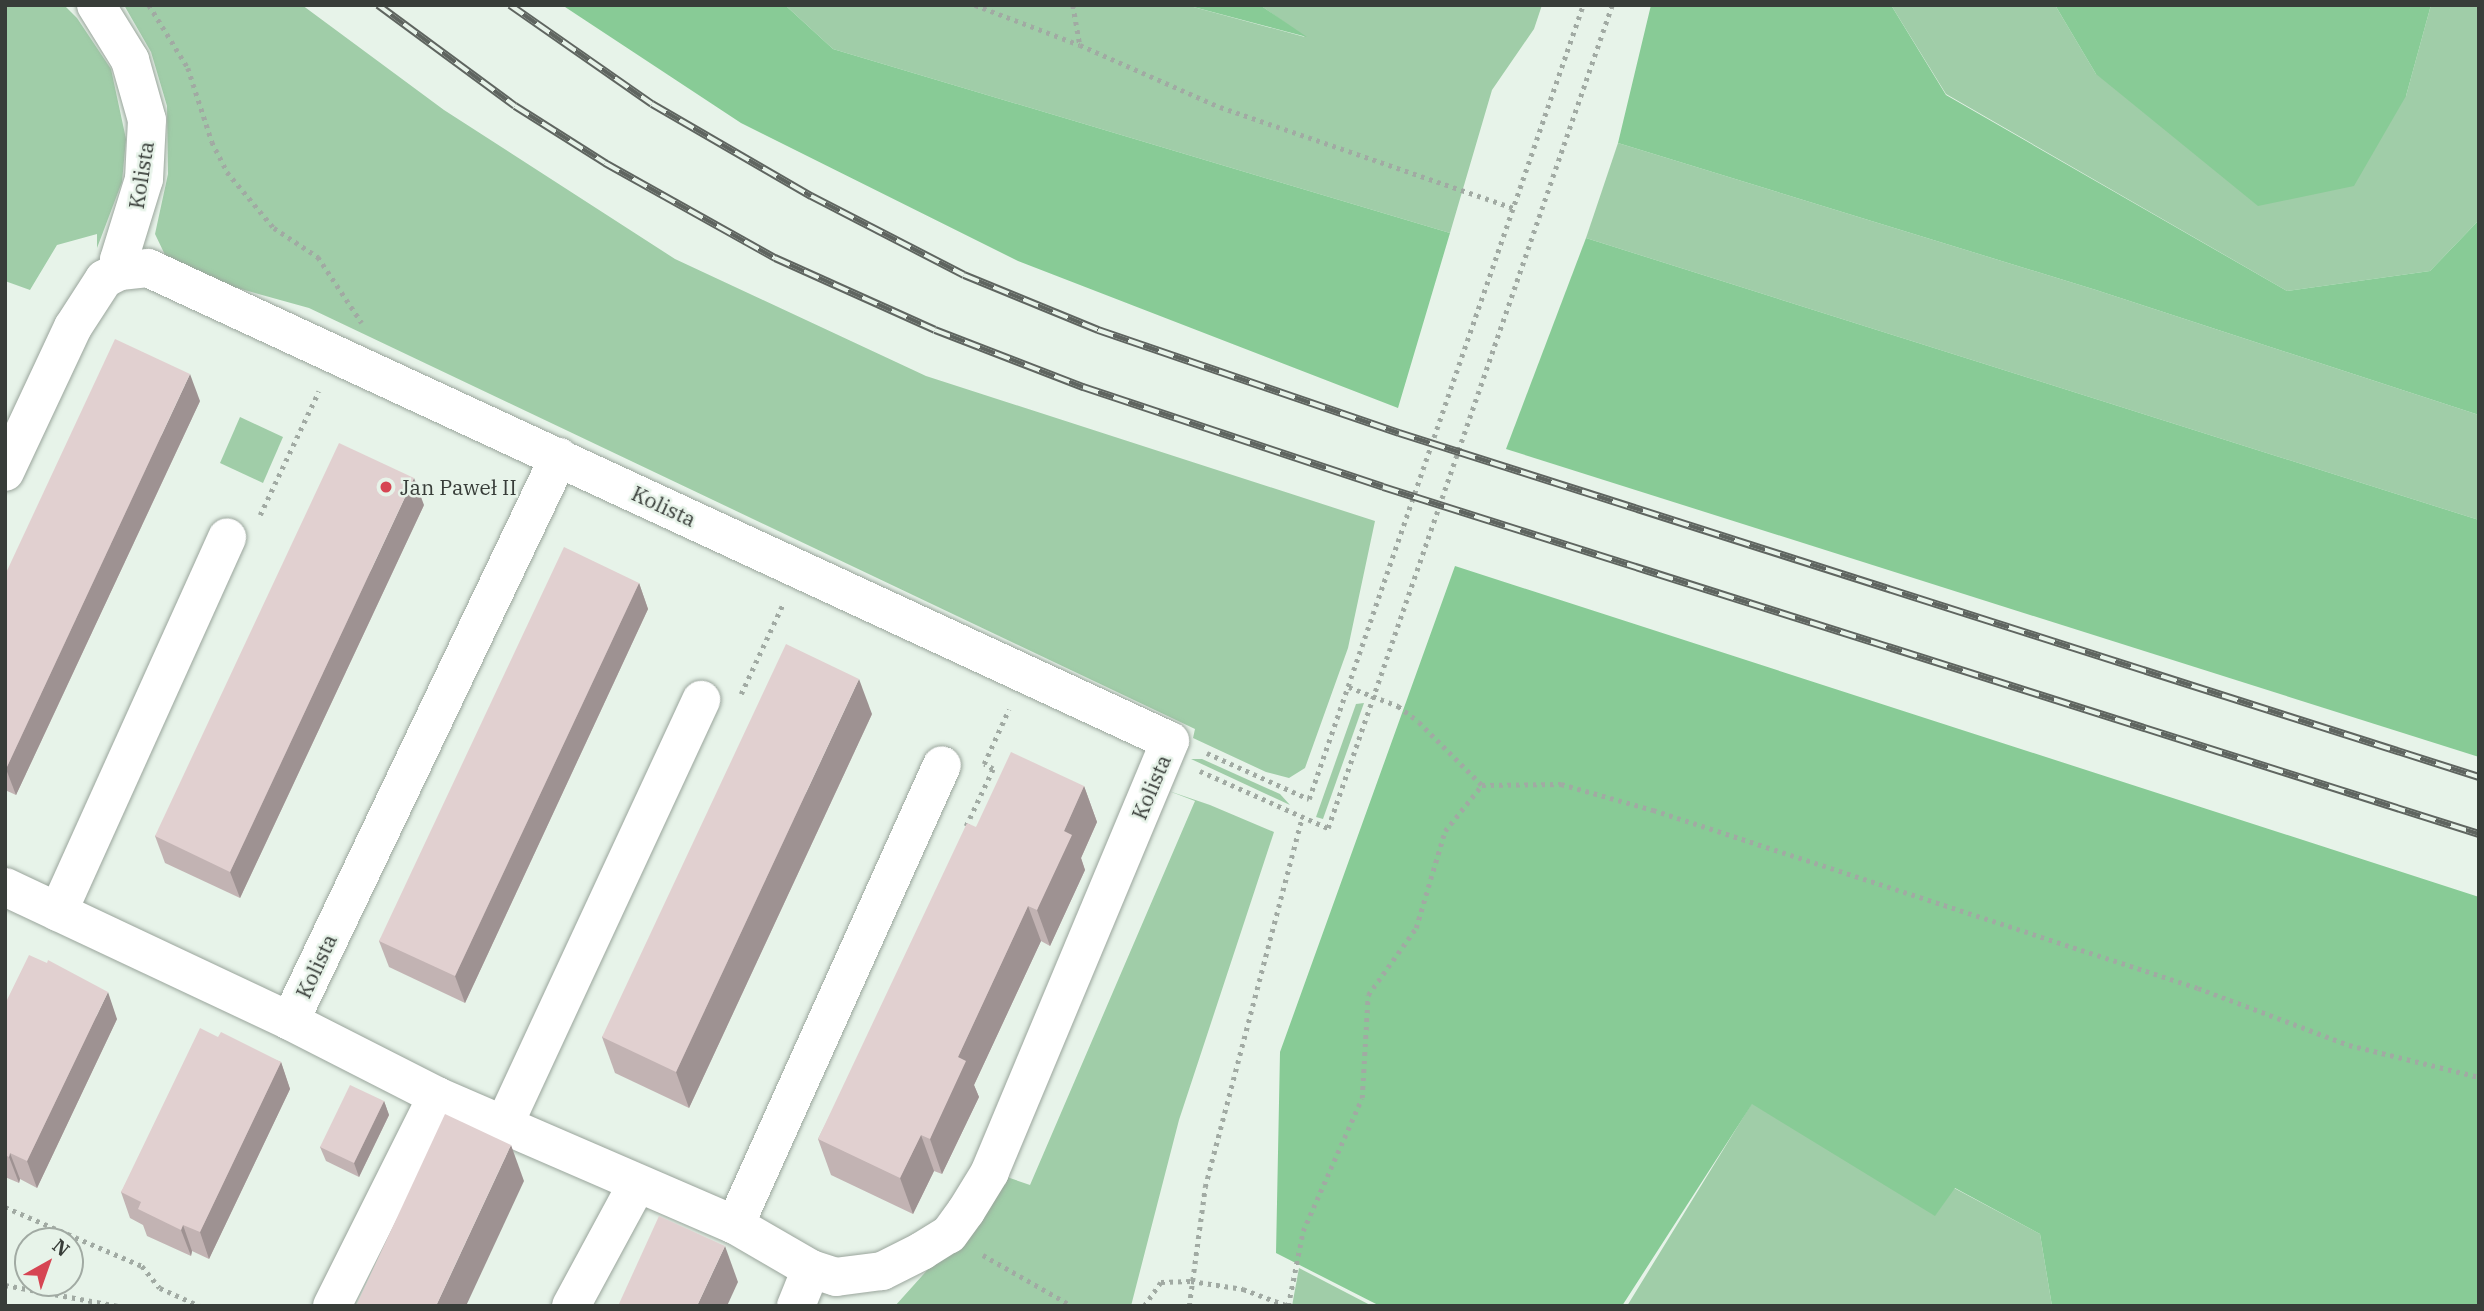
<!DOCTYPE html>
<meta charset="utf-8">
<style>
body{margin:0}
#map{position:relative;width:2484px;height:1311px;overflow:hidden;background:#e7f3e9;font-family:"IBM Plex Serif",serif}
div>[style]{position:absolute}
.green>*{inset:0;background:#a0cda8}
.forest>*{inset:0;background:#88cb96}
.path>*{height:4.5px;margin-top:-2.25px;transform-origin:0;background:repeating-linear-gradient(90deg,#a1aaa3 0 3.5px,transparent 0 8.5px)}
.roads{filter:drop-shadow(0 0 2px #9aa59c) drop-shadow(0 0 2px #9aa59c)}
.minor>*{height:38px;margin:-19px;padding:0 19px;transform-origin:19px;border-radius:19px;background:#fff}
.rail>*{height:8px;margin-top:-4px;transform-origin:0;background:repeating-linear-gradient(90deg,#e7f3e9 0 16px,#5f6560 0 32px);box-sizing:border-box;border-block:2px solid #5f6560}
.wall>*{inset:0;background:#c2b3b3}
.shaded-wall>*{inset:0;background:#9e9292}
.building>*{inset:0;background:#e1d0d0}
.dots>*{width:19px;height:19px;translate:-50% -50%;box-sizing:border-box;border:4px solid #e7f3e9;border-radius:50%}
span{translate:-50% -50%;white-space:nowrap;text-align:center;line-height:1.15;-webkit-text-stroke:5px #e7f3e9;paint-order:stroke}
.street-label{font-size:21px;color:#383d39}
.poi-label{font-size:21px;color:#383d39}
.left{translate:0 -50%;text-align:left}
.frame{position:absolute;inset:0;border:7px solid #383d39;pointer-events:none}
.north{position:absolute;left:14px;top:1227px;width:70px;height:70px;box-sizing:border-box;background:#e7f3e9;border:2px solid #a1aaa3;border-radius:50%;rotate:40deg;font-size:19px;font-weight:700;line-height:28px;text-align:center;color:#383d39}
.north::after{content:'';display:block;margin:auto;width:24px;height:32px;background:#d64553;clip-path:polygon(50% 0,100% 100%,50% 72%,0 100%)}
</style>
<div id="map">
<div class="green">
<div style="clip-path:polygon(5px 5px,64px 5px,77px 18px,111px 69px,126px 139px,122px 182px,97px 248px,97px 234px,57px 245px,30px 290px,5px 281px)"></div>
<div style="clip-path:polygon(124px 5px,302px 5px,444px 110px,675px 259px,926px 376px,1375px 521px,1348px 648px,1305px 768px,1289px 778px,1266px 772px,1193px 738px,1195px 729px,309px 308px,205px 279px,167px 259px,155px 234px,168px 174px,167px 106px,151px 52px)"></div>
<div style="clip-path:polygon(785px 5px,1186px 5px,1305px 37px,1260px 5px,1542px 5px,1534px 29px,1492px 90px,1450px 233px,833px 49px)"></div>
<div style="clip-path:polygon(1891px 5px,2055px 5px,2096px 74px,2406px 96px,2431px 5px,2479px 5px,2479px 220px,2430px 271px,2287px 291px,1946px 94px)"></div>
<div style="clip-path:polygon(1618px 143px,2096px 290px,2479px 415px,2479px 520px,1586px 238px)"></div>
<div style="clip-path:polygon(240px 417px,283px 437px,263px 483px,220px 463px)"></div>
<div style="clip-path:polygon(1364px 703px,1323px 819px,1316px 817px,1356px 704px)"></div>
<div style="clip-path:polygon(1191px 759px,1202px 759px,1280px 794px,1290px 805px)"></div>
<div style="clip-path:polygon(1166px 790px,1210px 805px,1274px 832px,1179px 1120px,1131px 1306px,895px 1306px,957px 1237px,1001px 1175px,1030px 1185px,1195px 801px)"></div>
<div style="clip-path:polygon(1752px 1103px,1935px 1215px,1954px 1188px,2040px 1234px,2052px 1306px,1627px 1306px)"></div>
<div style="clip-path:polygon(1299px 1268px,1372px 1306px,1292px 1306px)"></div>
</div>
<div class="forest">
<div style="clip-path:polygon(562px 5px,785px 5px,833px 49px,1450px 233px,1398px 408px,1018px 261px,741px 123px)"></div>
<div style="clip-path:polygon(1186px 5px,1260px 5px,1307px 37px)"></div>
<div style="clip-path:polygon(1651px 5px,1891px 5px,1946px 95px,2287px 291px,2430px 271px,2479px 220px,2479px 415px,2096px 290px,1618px 143px)"></div>
<div style="clip-path:polygon(2055px 5px,2431px 5px,2406px 96px,2354px 186px,2258px 206px,2096px 74px)"></div>
<div style="clip-path:polygon(1586px 238px,2479px 520px,2479px 757px,1506px 449px)"></div>
<div style="clip-path:polygon(1455px 566px,2479px 897px,2479px 1306px,2052px 1306px,2040px 1234px,1955px 1188px,1935px 1216px,1752px 1104px,1622px 1306px,1380px 1306px,1276px 1253px,1280px 1052px)"></div>
</div>
<div class="path">
<div style="left:149px;top:5px;width:74px;rotate:58.2deg"></div>
<div style="left:188px;top:68px;width:78px;rotate:72deg"></div>
<div style="left:212px;top:142px;width:34px;rotate:63deg"></div>
<div style="left:227px;top:172px;width:73px;rotate:50deg"></div>
<div style="left:274px;top:228px;width:53px;rotate:33.4deg"></div>
<div style="left:318px;top:257px;width:79px;rotate:56.3deg"></div>
<div style="left:975px;top:5px;width:112px;rotate:20.9deg"></div>
<div style="left:1080px;top:45px;width:153px;rotate:23.9deg"></div>
<div style="left:1220px;top:107px;width:311px;rotate:19deg"></div>
<div style="left:1073px;top:5px;width:41px;rotate:80.1deg"></div>
<div style="left:260px;top:515px;width:137px;rotate:-64.6deg"></div>
<div style="left:1349px;top:687px;width:53px;rotate:21.2deg"></div>
<div style="left:1398px;top:706px;width:26px;rotate:37deg"></div>
<div style="left:1419px;top:722px;width:89px;rotate:45deg"></div>
<div style="left:741px;top:694px;width:99px;rotate:-65deg"></div>
<div style="left:1207px;top:753px;width:112px;rotate:24.3deg"></div>
<div style="left:1309px;top:799px;width:840px;rotate:-70.96deg"></div>
<div style="left:1200px;top:771px;width:140px;rotate:24deg"></div>
<div style="left:1328px;top:828px;width:871px;rotate:-70.96deg"></div>
<div style="left:966px;top:826px;width:63px;rotate:-64.7deg"></div>
<div style="left:993px;top:769px;width:10px;rotate:-151deg"></div>
<div style="left:984px;top:764px;width:60px;rotate:-65.6deg"></div>
<div style="left:5px;top:1207px;width:149px;rotate:23.3deg"></div>
<div style="left:142px;top:1266px;width:28px;rotate:51deg"></div>
<div style="left:160px;top:1288px;width:44px;rotate:24.2deg"></div>
<div style="left:983px;top:1255px;width:103px;rotate:29.8deg"></div>
<div style="left:5px;top:1285px;width:115px;rotate:10.5deg"></div>
<div style="left:1144px;top:1306px;width:29px;rotate:-55deg"></div>
<div style="left:1161px;top:1282px;width:30px;rotate:-2deg"></div>
<div style="left:1191px;top:1281px;width:53px;rotate:8.7deg"></div>
<div style="left:1243px;top:1289px;width:48px;rotate:20.7deg"></div>
<div style="left:1288px;top:1306px;width:76px;rotate:-78.7deg"></div>
<div style="left:1303px;top:1231px;width:145px;rotate:-66.1deg"></div>
<div style="left:1362px;top:1098px;width:103px;rotate:-86.7deg"></div>
<div style="left:1368px;top:995px;width:82px;rotate:-54.4deg"></div>
<div style="left:1416px;top:928px;width:101px;rotate:-73.4deg"></div>
<div style="left:1445px;top:831px;width:59px;rotate:-51.2deg"></div>
<div style="left:1482px;top:785px;width:79px;rotate:-0.7deg"></div>
<div style="left:1561px;top:784px;width:96px;rotate:15.8deg"></div>
<div style="left:1653px;top:810px;width:573px;rotate:18.09deg"></div>
<div style="left:2198px;top:988px;width:161px;rotate:20.7deg"></div>
<div style="left:2349px;top:1045px;width:134px;rotate:13.8deg"></div>
<div style="left:1189px;top:1306px;width:120px;rotate:-82.3deg"></div>
<div style="left:1205px;top:1187px;width:382px;rotate:-75.3deg"></div>
</div>
<div class="roads">
<div class="minor">
<div style="left:96px;top:5px;width:65px;rotate:58.3deg"></div>
<div style="left:130px;top:60px;width:62px;rotate:74.2deg"></div>
<div style="left:147px;top:120px;width:59px;rotate:92.9deg"></div>
<div style="left:144px;top:179px;width:85px;rotate:107.2deg"></div>
<div style="left:119px;top:260px;width:11px;rotate:85deg"></div>
<div style="left:5px;top:472px;width:160px;rotate:-64.9deg"></div>
<div style="left:73px;top:327px;width:57px;rotate:-57.1deg"></div>
<div style="left:104px;top:279px;width:18px;rotate:-27deg"></div>
<div style="left:120px;top:271px;width:28px;rotate:-6deg"></div>
<div style="left:148px;top:268px;width:1126px;rotate:24.84deg"></div>
<div style="left:1170px;top:741px;width:467px;rotate:112.7deg"></div>
<div style="left:990px;top:1172px;width:46px;rotate:121.6deg"></div>
<div style="left:966px;top:1211px;width:29px;rotate:126deg"></div>
<div style="left:949px;top:1234px;width:32px;rotate:148deg"></div>
<div style="left:922px;top:1251px;width:45px;rotate:153.4deg"></div>
<div style="left:882px;top:1271px;width:46px;rotate:172.6deg"></div>
<div style="left:836px;top:1277px;width:26px;rotate:-162deg"></div>
<div style="left:811px;top:1269px;width:88px;rotate:-149.9deg"></div>
<div style="left:735px;top:1225px;width:325px;rotate:-156.6deg"></div>
<div style="left:437px;top:1096px;width:165px;rotate:-153deg"></div>
<div style="left:290px;top:1021px;width:315px;rotate:-154.8deg"></div>
<div style="left:58px;top:912px;width:411px;rotate:-65.7deg"></div>
<div style="left:290px;top:1021px;width:625px;rotate:-64.5deg"></div>
<div style="left:503px;top:1127px;width:471px;rotate:-65.1deg"></div>
<div style="left:735px;top:1225px;width:504px;rotate:-65.77deg"></div>
<div style="left:332px;top:1306px;width:235px;rotate:-63.4deg"></div>
<div style="left:571px;top:1306px;width:139px;rotate:-61.6deg"></div>
<div style="left:796px;top:1306px;width:40px;rotate:-68deg"></div>
</div>
</div>
<div class="rail">
<div style="left:378px;top:5px;width:170px;rotate:36.4deg"></div>
<div style="left:515px;top:106px;width:107px;rotate:32.3deg"></div>
<div style="left:605px;top:163px;width:195px;rotate:29.2deg"></div>
<div style="left:775px;top:258px;width:175px;rotate:24.2deg"></div>
<div style="left:935px;top:330px;width:159px;rotate:21.1deg"></div>
<div style="left:1083px;top:387px;width:316px;rotate:18.4deg"></div>
<div style="left:1383px;top:487px;width:1150px;rotate:17.57deg"></div>
<div style="left:510px;top:5px;width:173px;rotate:34.9deg"></div>
<div style="left:652px;top:104px;width:184px;rotate:30.1deg"></div>
<div style="left:811px;top:196px;width:172px;rotate:27.3deg"></div>
<div style="left:964px;top:275px;width:145px;rotate:22.3deg"></div>
<div style="left:1098px;top:330px;width:318px;rotate:18.9deg"></div>
<div style="left:1399px;top:433px;width:1133px;rotate:17.67deg"></div>
</div>
<div class="wall">
<div style="clip-path:polygon(200px 401px,16px 795px,5px 790px,5px 575px)"></div>
<div style="clip-path:polygon(424px 505px,240px 898px,165px 863px,155px 836px)"></div>
<div style="clip-path:polygon(639px 583px,648px 609px,465px 1003px,389px 967px,379px 941px)"></div>
<div style="clip-path:polygon(872px 714px,689px 1108px,615px 1073px,602px 1037px)"></div>
<div style="clip-path:polygon(1084px 786px,1097px 822px,1081px 858px,1085px 870px,1050px 946px,1041px 941px,974px 1085px,979px 1097px,942px 1174px,934px 1171px,913px 1214px,831px 1175px,818px 1139px,976px 827px)"></div>
<div style="clip-path:polygon(5px 1004px,117px 1019px,37px 1188px,20px 1179px,19px 1183px,5px 1177px)"></div>
<div style="clip-path:polygon(218px 1037px,281px 1062px,290px 1089px,209px 1259px,192px 1251px,191px 1256px,147px 1236px,143px 1225px,130px 1218px,121px 1192px)"></div>
<div style="clip-path:polygon(384px 1101px,389px 1115px,359px 1177px,326px 1161px,320px 1147px)"></div>
</div>
<div class="shaded-wall">
<div style="clip-path:polygon(190px 374px,200px 401px,16px 795px,6px 769px)"></div>
<div style="clip-path:polygon(414px 478px,424px 505px,240px 898px,230px 872px)"></div>
<div style="clip-path:polygon(639px 583px,648px 609px,465px 1003px,455px 976px)"></div>
<div style="clip-path:polygon(859px 679px,872px 714px,689px 1108px,676px 1072px)"></div>
<div style="clip-path:polygon(1084px 786px,1097px 822px,1081px 858px,1085px 870px,1050px 946px,1037px 910px,1064px 831px)"></div>
<div style="clip-path:polygon(1028px 906px,1041px 941px,974px 1085px,979px 1097px,942px 1174px,930px 1139px,958px 1057px)"></div>
<div style="clip-path:polygon(108px 992px,117px 1019px,37px 1188px,27px 1161px)"></div>
<div style="clip-path:polygon(281px 1062px,290px 1089px,209px 1259px,200px 1232px)"></div>
<div style="clip-path:polygon(384px 1101px,389px 1115px,359px 1177px,354px 1163px)"></div>
<div style="clip-path:polygon(921px 1135px,934px 1171px,913px 1214px,900px 1178px)"></div>
<div style="clip-path:polygon(511px 1145px,524px 1181px,466px 1306px,436px 1306px)"></div>
<div style="clip-path:polygon(10px 1153px,20px 1179px,19px 1183px,9px 1157px)"></div>
<div style="clip-path:polygon(183px 1225px,192px 1251px,191px 1256px,181px 1230px)"></div>
<div style="clip-path:polygon(725px 1246px,738px 1282px,727px 1306px,697px 1306px)"></div>
</div>
<div class="building">
<div style="clip-path:polygon(115px 339px,190px 374px,6px 769px,5px 768px,5px 575px)"></div>
<div style="clip-path:polygon(339px 443px,414px 478px,230px 872px,155px 836px)"></div>
<div style="clip-path:polygon(564px 547px,639px 583px,455px 976px,379px 941px)"></div>
<div style="clip-path:polygon(786px 644px,859px 679px,676px 1072px,602px 1037px)"></div>
<div style="clip-path:polygon(1011px 752px,1084px 786px,1064px 831px,1072px 835px,1037px 910px,1028px 906px,958px 1057px,966px 1061px,930px 1139px,921px 1135px,900px 1178px,818px 1139px,967px 823px,976px 827px)"></div>
<div style="clip-path:polygon(29px 955px,47px 963px,48px 960px,108px 992px,27px 1161px,10px 1153px,9px 1157px,5px 1155px,5px 1004px)"></div>
<div style="clip-path:polygon(200px 1028px,218px 1037px,221px 1032px,281px 1062px,200px 1232px,183px 1225px,181px 1230px,138px 1209px,141px 1202px,121px 1192px)"></div>
<div style="clip-path:polygon(350px 1085px,384px 1101px,354px 1163px,320px 1147px)"></div>
<div style="clip-path:polygon(445px 1114px,511px 1145px,436px 1306px,356px 1306px)"></div>
<div style="clip-path:polygon(659px 1216px,725px 1246px,697px 1306px,618px 1306px)"></div>
</div>
<div class="dots">
<div style="left:386px;top:487px;background:#d64553"></div>
</div>
<div class="street-label">
<span style="left:141px;top:175px;rotate:-81deg">Kolista</span>
<span style="left:664px;top:506px;rotate:25deg">Kolista</span>
<span style="left:1151px;top:787px;rotate:-67deg">Kolista</span>
<span style="left:316px;top:966px;rotate:-65deg">Kolista</span>
</div>
<div class="poi-label">
<span class="left" style="left:400px;top:487px">Jan Paweł II</span>
</div>
<div class="frame"></div>
<div class="north">N</div>
</div>
